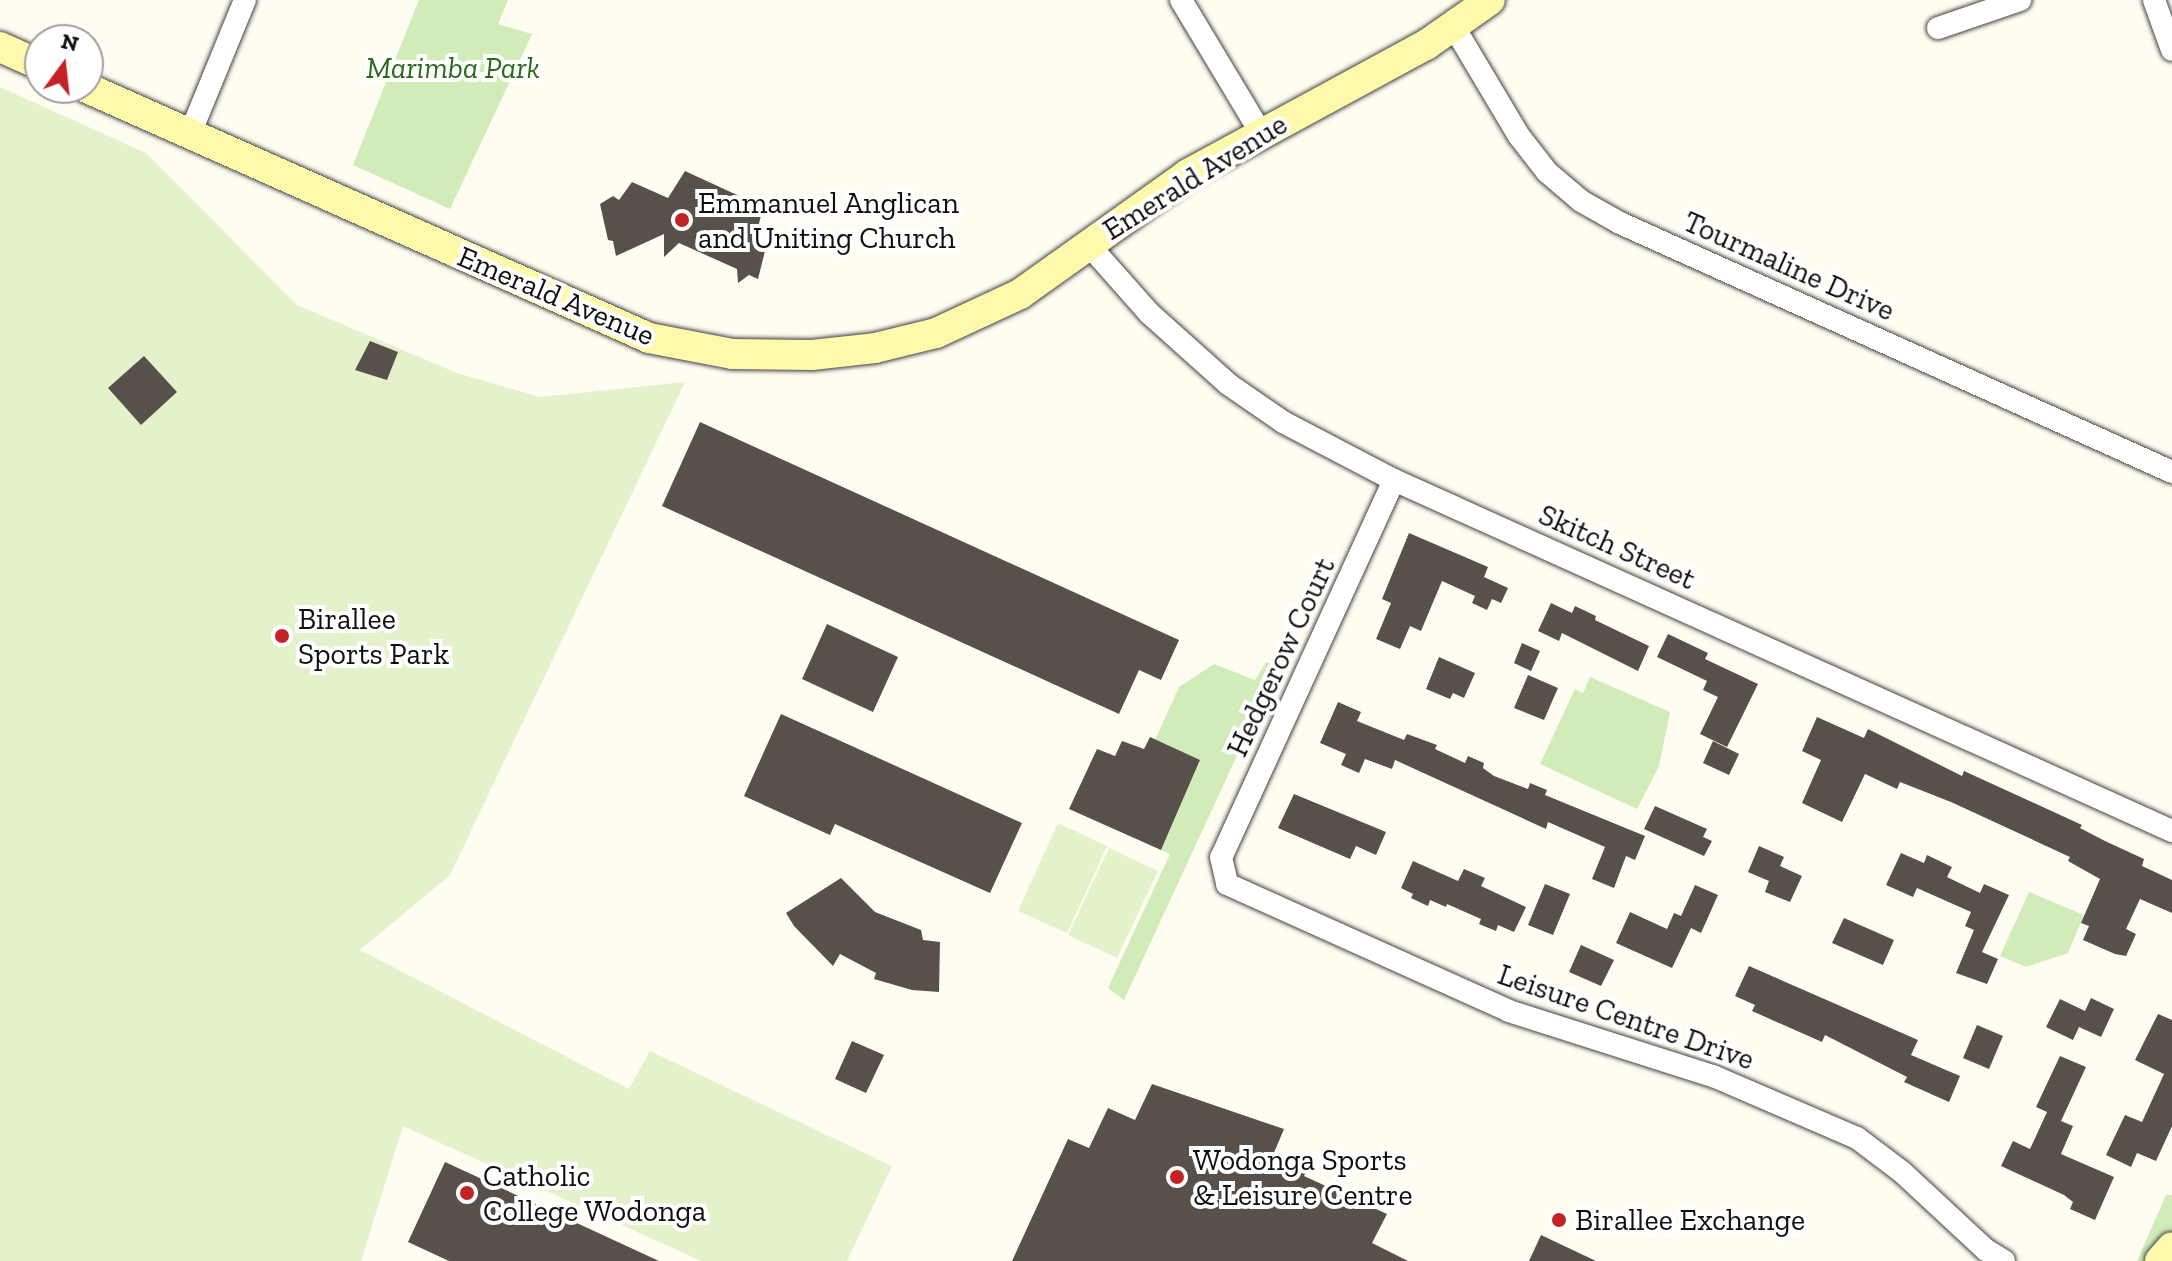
<!DOCTYPE html>
<style>
body{margin:0}
#map{position:relative;width:2172px;height:1261px;overflow:hidden;background:#fffdf1;font-family:"Zilla Slab",serif}
div>[style]{position:absolute}
.green>*{inset:0;background:#d1ebb9}
.pitch>*{inset:0;background:#e3f2cb}
.building>*{inset:0;background:#58514b}
.roads{filter:drop-shadow(0 0 2px #424242) drop-shadow(0 0 2px #424242)}
.street>*{height:22px;margin:-11px;padding:0 11px;transform-origin:11px;border-radius:11px;background:#fff}
.secondary>*{height:30px;margin:-15px;padding:0 15px;transform-origin:15px;border-radius:15px;background:#fff9ac}
.dots>*{width:22px;height:22px;translate:-50% -50%;box-sizing:border-box;border:4px solid #fff;border-radius:50%}
span{translate:-50% -50%;white-space:nowrap;text-align:center;line-height:1.15;-webkit-text-stroke:8px #fff;paint-order:stroke}
.park-label{font-size:30px;color:#2a691d;font-style:italic}
.street-label{font-size:30px;color:#0f0f0f}
.poi-label{font-size:30px;color:#0f0f0f}
.left{translate:0 -50%;text-align:left}
.north{position:absolute;left:24px;top:24px;width:80px;height:80px;box-sizing:border-box;background:#fff;border:2px solid #9f9f9f;border-radius:50%;rotate:15deg;font-size:22px;font-weight:700;line-height:32px;text-align:center;color:#0f0f0f}
.north::after{content:'';display:block;margin:auto;width:28px;height:36px;background:#c32324;clip-path:polygon(50% 0,100% 100%,50% 72%,0 100%)}
</style>
<div id="map">
<div class="green">
<div style="clip-path:polygon(419px 0,508px 0,498px 24px,532px 34px,450px 209px,353px 165px)"></div>
<div style="clip-path:polygon(1266px 662px,1278px 667px,1124px 1000px,1108px 988px,1170px 854px,1161px 850px,1200px 761px,1155px 740px,1179px 687px,1214px 664px,1255px 680px)"></div>
<div style="clip-path:polygon(1590px 677px,1670px 712px,1659px 766px,1637px 809px,1540px 764px,1575px 689px,1583px 693px)"></div>
<div style="clip-path:polygon(2029px 892px,2084px 915px,2068px 953px,2026px 967px,2000px 956px)"></div>
<div style="clip-path:polygon(2166px 1195px,2172px 1195px,2172px 1261px,2137px 1261px)"></div>
</div>
<div class="pitch">
<div style="clip-path:polygon(0 87px,146px 153px,297px 305px,457px 373px,540px 397px,685px 382px,450px 875px,360px 950px,629px 1089px,650px 1051px,892px 1166px,847px 1261px,701px 1261px,403px 1126px,361px 1261px,0 1261px)"></div>
<div style="clip-path:polygon(1058px 823px,1107px 846px,1067px 933px,1018px 911px)"></div>
<div style="clip-path:polygon(1109px 848px,1158px 871px,1117px 958px,1068px 935px)"></div>
</div>
<div class="building">
<div style="clip-path:polygon(685px 171px,763px 207px,757px 232px,762px 234px,759px 243px,766px 247px,758px 279px,749px 275px,738px 283px,737px 269px,679px 243px,664px 257px,664px 234px,616px 256px,613px 241px,608px 240px,600px 204px,613px 196px,619px 200px,632px 182px,668px 198px)"></div>
<div style="clip-path:polygon(370px 341px,398px 352px,387px 380px,355px 370px)"></div>
<div style="clip-path:polygon(144px 356px,177px 392px,141px 425px,108px 388px)"></div>
<div style="clip-path:polygon(700px 422px,1179px 640px,1161px 680px,1139px 670px,1119px 714px,662px 506px)"></div>
<div style="clip-path:polygon(1409px 533px,1488px 567px,1484px 577px,1508px 588px,1501px 603px,1492px 599px,1487px 610px,1472px 603px,1475px 596px,1442px 581px,1421px 631px,1410px 626px,1400px 649px,1376px 639px,1391px 603px,1382px 599px)"></div>
<div style="clip-path:polygon(1551px 603px,1572px 613px,1575px 606px,1596px 616px,1595px 620px,1649px 646px,1638px 671px,1562px 633px,1559px 641px,1538px 631px)"></div>
<div style="clip-path:polygon(827px 624px,898px 657px,873px 712px,802px 679px)"></div>
<div style="clip-path:polygon(1668px 634px,1708px 653px,1705px 659px,1758px 684px,1727px 747px,1700px 734px,1718px 697px,1703px 690px,1707px 681px,1657px 657px)"></div>
<div style="clip-path:polygon(1522px 643px,1540px 651px,1531px 671px,1514px 663px)"></div>
<div style="clip-path:polygon(1439px 657px,1475px 673px,1464px 698px,1453px 693px,1450px 699px,1426px 689px)"></div>
<div style="clip-path:polygon(1528px 675px,1558px 688px,1544px 720px,1514px 708px)"></div>
<div style="clip-path:polygon(1338px 702px,1361px 712px,1357px 721px,1404px 740px,1407px 734px,1437px 745px,1435px 749px,1465px 763px,1468px 756px,1484px 763px,1483px 768px,1494px 776px,1528px 789px,1530px 783px,1547px 790px,1545px 795px,1645px 836px,1635px 860px,1626px 856px,1614px 888px,1592px 879px,1605px 847px,1548px 822px,1546px 829px,1395px 760px,1392px 769px,1365px 759px,1359px 773px,1341px 765px,1346px 754px,1320px 743px)"></div>
<div style="clip-path:polygon(781px 714px,1022px 823px,990px 893px,835px 824px,830px 835px,744px 796px)"></div>
<div style="clip-path:polygon(1817px 717px,1864px 738px,1868px 729px,1962px 776px,1964px 771px,2082px 825px,2080px 828px,2105px 841px,2144px 859px,2142px 866px,2172px 880px,2172px 913px,2140px 899px,2126px 929px,2136px 934px,2126px 956px,2115px 954px,2083px 940px,2089px 926px,2081px 923px,2100px 879px,2068px 861px,2070px 857px,1951px 802px,1900px 782px,1897px 789px,1865px 774px,1842px 822px,1802px 803px,1821px 760px,1802px 751px)"></div>
<div style="clip-path:polygon(1150px 737px,1200px 760px,1161px 850px,1069px 809px,1097px 749px,1115px 756px,1122px 741px,1144px 749px)"></div>
<div style="clip-path:polygon(1713px 741px,1739px 754px,1729px 775px,1703px 763px)"></div>
<div style="clip-path:polygon(1294px 794px,1386px 832px,1376px 855px,1356px 846px,1350px 859px,1278px 828px)"></div>
<div style="clip-path:polygon(1655px 806px,1707px 829px,1703px 837px,1712px 841px,1704px 856px,1644px 829px)"></div>
<div style="clip-path:polygon(1759px 846px,1784px 857px,1780px 866px,1802px 876px,1790px 902px,1765px 892px,1769px 881px,1748px 872px)"></div>
<div style="clip-path:polygon(1901px 853px,1924px 863px,1927px 855px,1952px 867px,1947px 877px,1980px 893px,1984px 884px,2009px 895px,1982px 952px,1998px 959px,1987px 984px,1956px 973px,1974px 930px,1965px 926px,1971px 912px,1917px 888px,1913px 897px,1886px 885px)"></div>
<div style="clip-path:polygon(1413px 861px,1458px 881px,1464px 869px,1485px 878px,1481px 886px,1526px 907px,1514px 932px,1498px 925px,1496px 931px,1479px 924px,1481px 919px,1447px 904px,1446px 907px,1430px 900px,1428px 906px,1411px 898px,1413px 894px,1401px 888px)"></div>
<div style="clip-path:polygon(841px 878px,875px 912px,921px 930px,923px 940px,940px 942px,939px 992px,912px 990px,874px 979px,876px 973px,840px 954px,833px 966px,794px 926px,786px 913px)"></div>
<div style="clip-path:polygon(1545px 884px,1570px 894px,1553px 935px,1528px 925px)"></div>
<div style="clip-path:polygon(1695px 885px,1718px 895px,1701px 933px,1691px 928px,1672px 968px,1616px 943px,1630px 912px,1667px 929px,1674px 913px,1681px 916px)"></div>
<div style="clip-path:polygon(1844px 918px,1894px 940px,1883px 965px,1832px 943px)"></div>
<div style="clip-path:polygon(1581px 945px,1614px 960px,1601px 986px,1569px 972px)"></div>
<div style="clip-path:polygon(1749px 966px,1918px 1040px,1911px 1055px,1960px 1076px,1949px 1102px,1904px 1082px,1907px 1077px,1825px 1035px,1822px 1042px,1752px 1011px,1755px 1005px,1735px 996px)"></div>
<div style="clip-path:polygon(2091px 998px,2114px 1009px,2101px 1037px,2079px 1027px,2073px 1040px,2046px 1027px,2060px 999px,2085px 1011px)"></div>
<div style="clip-path:polygon(2158px 1014px,2172px 1020px,2172px 1126px,2156px 1161px,2137px 1153px,2131px 1167px,2106px 1155px,2125px 1115px,2142px 1122px,2164px 1074px,2135px 1060px)"></div>
<div style="clip-path:polygon(1977px 1025px,2003px 1036px,1989px 1069px,1963px 1058px)"></div>
<div style="clip-path:polygon(852px 1041px,884px 1055px,866px 1093px,835px 1079px)"></div>
<div style="clip-path:polygon(2060px 1056px,2086px 1067px,2061px 1121px,2073px 1126px,2061px 1154px,2114px 1177px,2095px 1220px,2070px 1209px,2073px 1202px,2064px 1195px,2001px 1166px,2013px 1141px,2030px 1149px,2047px 1112px,2036px 1107px)"></div>
<div style="clip-path:polygon(1152px 1084px,1284px 1129px,1273px 1155px,1307px 1170px,1304px 1176px,1387px 1214px,1372px 1243px,1408px 1261px,1012px 1261px,1068px 1139px,1089px 1148px,1108px 1108px,1135px 1120px)"></div>
<div style="clip-path:polygon(445px 1162px,659px 1261px,449px 1261px,408px 1242px)"></div>
<div style="clip-path:polygon(1541px 1235px,1596px 1261px,1529px 1261px)"></div>
</div>
<div class="roads">
<div class="street">
<div style="left:1181px;top:0;width:155px;rotate:59deg"></div>
<div style="left:2154px;top:0;width:53px;rotate:70.2deg"></div>
<div style="left:1454px;top:27px;width:127px;rotate:59.2deg"></div>
<div style="left:1519px;top:136px;width:46px;rotate:52.1deg"></div>
<div style="left:1547px;top:172px;width:45px;rotate:40.5deg"></div>
<div style="left:1581px;top:201px;width:45px;rotate:29.4deg"></div>
<div style="left:1620px;top:223px;width:606px;rotate:24.28deg"></div>
<div style="left:1938px;top:28px;width:87px;rotate:-18.9deg"></div>
<div style="left:190px;top:134px;width:145px;rotate:-67.7deg"></div>
<div style="left:1088px;top:244px;width:92px;rotate:48.5deg"></div>
<div style="left:1149px;top:313px;width:106px;rotate:41.9deg"></div>
<div style="left:1228px;top:384px;width:67px;rotate:34.6deg"></div>
<div style="left:1283px;top:422px;width:125px;rotate:27.6deg"></div>
<div style="left:1394px;top:480px;width:854px;rotate:24.28deg"></div>
<div style="left:1394px;top:480px;width:415px;rotate:114.6deg"></div>
<div style="left:1221px;top:857px;width:28px;rotate:77deg"></div>
<div style="left:1227px;top:884px;width:309px;rotate:24.2deg"></div>
<div style="left:1509px;top:1011px;width:214px;rotate:17.7deg"></div>
<div style="left:1713px;top:1076px;width:157px;rotate:23.3deg"></div>
<div style="left:1857px;top:1138px;width:56px;rotate:37.1deg"></div>
<div style="left:1902px;top:1172px;width:115px;rotate:42.9deg"></div>
<div style="left:1986px;top:1250px;width:21px;rotate:31deg"></div>
</div>
<div class="secondary">
<div style="left:0;top:47px;width:44px;rotate:24.2deg"></div>
<div style="left:87px;top:88px;width:615px;rotate:23.98deg"></div>
<div style="left:649px;top:338px;width:85px;rotate:10.9deg"></div>
<div style="left:732px;top:354px;width:80px;rotate:0.7deg"></div>
<div style="left:812px;top:355px;width:63px;rotate:-6.3deg"></div>
<div style="left:875px;top:348px;width:63px;rotate:-13.8deg"></div>
<div style="left:936px;top:333px;width:93px;rotate:-24.9deg"></div>
<div style="left:1020px;top:294px;width:206px;rotate:-35.5deg"></div>
<div style="left:1188px;top:174px;width:271px;rotate:-28.5deg"></div>
<div style="left:1426px;top:45px;width:78px;rotate:-35.1deg"></div>
<div style="left:2160px;top:1261px;width:18px;rotate:-49deg"></div>
</div>
</div>
<div class="dots">
<div style="left:682px;top:220px;background:#c32324"></div>
<div style="left:282px;top:636px;background:#c32324"></div>
<div style="left:1177px;top:1177px;background:#c32324"></div>
<div style="left:467px;top:1193px;background:#c32324"></div>
<div style="left:1559px;top:1220px;background:#c32324"></div>
</div>
<div class="park-label">
<span style="left:453px;top:68px">Marimba Park</span>
</div>
<div class="street-label">
<span style="left:1195px;top:177px;rotate:-32deg">Emerald Avenue</span>
<span style="left:1789px;top:266px;rotate:24deg">Tourmaline Drive</span>
<span style="left:556px;top:296px;rotate:23deg">Emerald Avenue</span>
<span style="left:1617px;top:547px;rotate:24deg">Skitch Street</span>
<span style="left:1281px;top:657px;rotate:-65deg">Hedgerow Court</span>
<span style="left:1626px;top:1017px;rotate:19deg">Leisure Centre Drive</span>
</div>
<div class="poi-label">
<span class="left" style="left:698px;top:220px">Emmanuel Anglican<br>and Uniting Church</span>
<span class="left" style="left:298px;top:636px">Birallee<br>Sports Park</span>
<span class="left" style="left:1193px;top:1177px">Wodonga Sports<br>&amp; Leisure Centre</span>
<span class="left" style="left:483px;top:1193px">Catholic<br>College Wodonga</span>
<span class="left" style="left:1575px;top:1220px">Birallee Exchange</span>
</div>
<div class="north">N</div>
</div>
